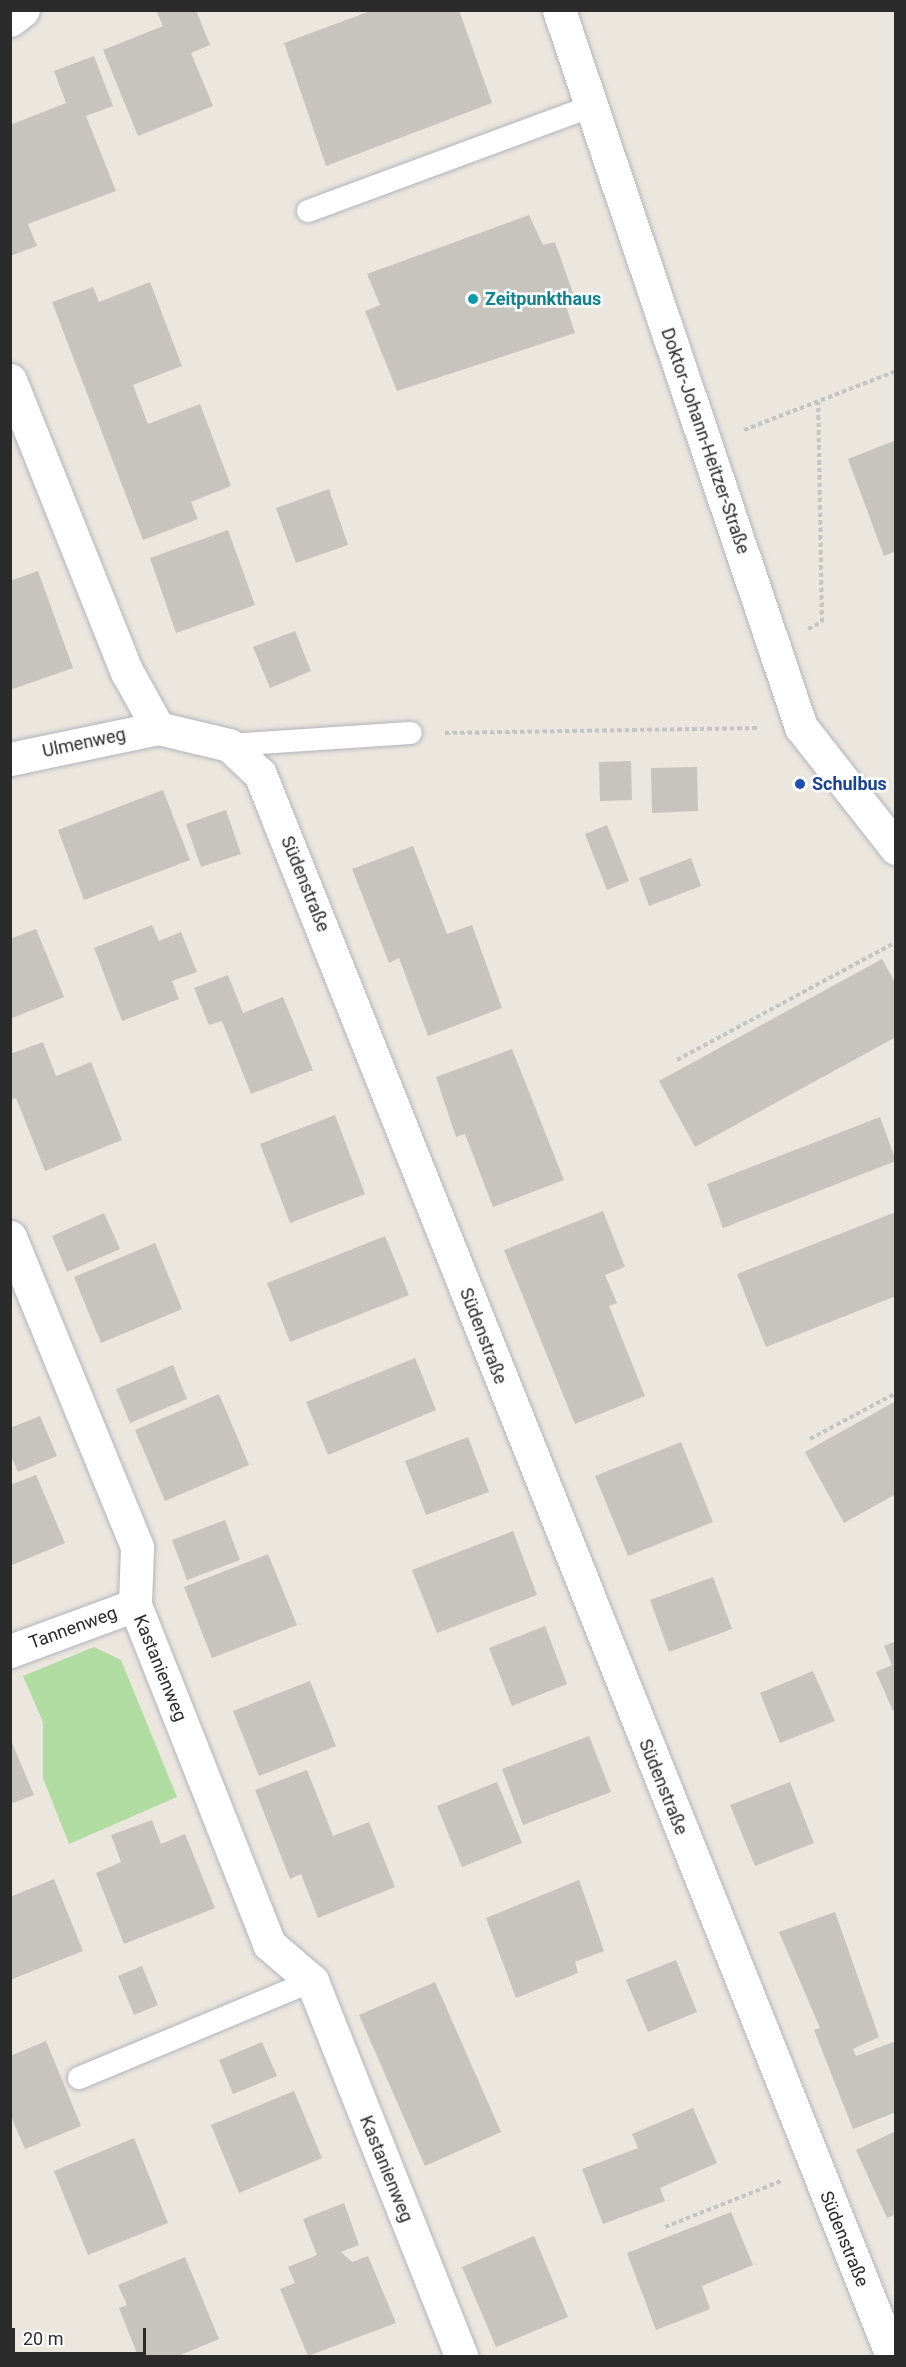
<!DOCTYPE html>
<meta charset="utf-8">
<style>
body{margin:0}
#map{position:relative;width:906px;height:2367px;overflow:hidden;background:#ebe6de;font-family:Roboto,sans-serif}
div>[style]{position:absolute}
.green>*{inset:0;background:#b1dca1}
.building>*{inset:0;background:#c7c4bd}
.path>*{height:4px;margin-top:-2px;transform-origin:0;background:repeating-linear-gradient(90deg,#c4c4c4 0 4.5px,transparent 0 7.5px)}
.roads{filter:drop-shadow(0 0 2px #b2b3bd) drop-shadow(0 0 2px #b2b3bd)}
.lane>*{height:22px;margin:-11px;padding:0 11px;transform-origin:11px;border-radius:11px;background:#fff}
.street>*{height:33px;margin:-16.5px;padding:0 16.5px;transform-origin:16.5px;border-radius:16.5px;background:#fff}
.dots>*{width:16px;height:16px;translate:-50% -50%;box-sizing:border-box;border:3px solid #fff;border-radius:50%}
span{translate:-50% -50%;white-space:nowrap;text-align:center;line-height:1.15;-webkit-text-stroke:5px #fff;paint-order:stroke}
.culture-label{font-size:18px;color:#0d838f;font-weight:700}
.left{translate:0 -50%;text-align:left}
.street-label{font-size:18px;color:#2b2b2b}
.transit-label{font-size:18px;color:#164399;font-weight:700}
.frame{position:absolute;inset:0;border:12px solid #2b2b2b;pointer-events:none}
.scale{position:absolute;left:12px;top:2328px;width:134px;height:27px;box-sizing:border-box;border:3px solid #2b2b2b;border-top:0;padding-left:8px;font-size:18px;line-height:21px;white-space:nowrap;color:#2b2b2b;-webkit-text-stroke:4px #fff;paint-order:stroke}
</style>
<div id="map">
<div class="green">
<div style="clip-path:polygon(94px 1647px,121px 1660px,177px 1797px,69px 1844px,43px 1778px,43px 1722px,23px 1676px)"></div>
</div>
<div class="building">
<div style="clip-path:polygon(156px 10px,196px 10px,210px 45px,191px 53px,213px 106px,138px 136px,103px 50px,163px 26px)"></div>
<div style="clip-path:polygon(373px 10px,459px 10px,492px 103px,326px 166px,284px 43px)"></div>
<div style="clip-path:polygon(94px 56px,113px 106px,86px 116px,116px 191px,28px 224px,37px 246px,10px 256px,10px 125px,66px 103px,54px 71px)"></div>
<div style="clip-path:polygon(529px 215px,543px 245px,555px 242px,574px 296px,565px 303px,575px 333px,397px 391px,365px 311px,380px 305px,367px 274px)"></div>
<div style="clip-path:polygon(150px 282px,182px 366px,133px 385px,148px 424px,200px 404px,231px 486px,191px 502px,198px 519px,143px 540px,52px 302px,93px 287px,99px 302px)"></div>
<div style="clip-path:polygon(896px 440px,896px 551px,884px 556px,848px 459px)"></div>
<div style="clip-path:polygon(329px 489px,348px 545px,296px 563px,276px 508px)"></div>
<div style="clip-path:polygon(228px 530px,255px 605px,176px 633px,150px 558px)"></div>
<div style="clip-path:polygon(38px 571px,73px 668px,10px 690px,10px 581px)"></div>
<div style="clip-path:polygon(295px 631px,311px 671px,270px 688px,253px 647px)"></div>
<div style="clip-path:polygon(631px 761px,632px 800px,600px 801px,599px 762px)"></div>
<div style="clip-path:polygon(697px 767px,698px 811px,652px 813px,651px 768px)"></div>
<div style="clip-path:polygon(163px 790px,190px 860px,84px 900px,58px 830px)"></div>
<div style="clip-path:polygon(226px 810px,241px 854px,201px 867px,186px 824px)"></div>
<div style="clip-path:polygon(607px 825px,629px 881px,607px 890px,585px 834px)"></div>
<div style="clip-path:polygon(413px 846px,447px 934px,472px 925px,502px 1008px,428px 1036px,399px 958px,389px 963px,352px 869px)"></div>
<div style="clip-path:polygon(691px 858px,701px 886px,649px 906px,639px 878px)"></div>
<div style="clip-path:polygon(152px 925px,159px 941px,181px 932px,197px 972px,172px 981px,179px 999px,122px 1021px,94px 948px)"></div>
<div style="clip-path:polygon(36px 929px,64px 997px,10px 1019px,10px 939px)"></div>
<div style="clip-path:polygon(882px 959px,896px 984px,896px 1037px,695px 1147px,659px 1081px)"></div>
<div style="clip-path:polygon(228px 975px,243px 1013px,283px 997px,313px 1070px,251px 1094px,222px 1021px,209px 1025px,194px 988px)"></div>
<div style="clip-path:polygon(43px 1042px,56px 1076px,91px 1062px,122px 1140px,45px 1171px,16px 1098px,10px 1100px,10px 1054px)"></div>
<div style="clip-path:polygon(512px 1049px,564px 1180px,493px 1207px,465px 1134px,456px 1137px,436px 1077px)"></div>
<div style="clip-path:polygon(335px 1115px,365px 1194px,290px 1223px,260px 1144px)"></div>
<div style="clip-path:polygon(880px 1117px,896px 1161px,723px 1228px,707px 1184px)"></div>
<div style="clip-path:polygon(603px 1211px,625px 1267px,605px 1275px,617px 1303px,609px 1306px,645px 1396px,575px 1424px,504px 1250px)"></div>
<div style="clip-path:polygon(896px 1212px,896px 1296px,766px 1347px,737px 1274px)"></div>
<div style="clip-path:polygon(104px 1213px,120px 1249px,67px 1272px,52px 1236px)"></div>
<div style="clip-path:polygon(385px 1236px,409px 1295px,290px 1342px,267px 1283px)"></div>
<div style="clip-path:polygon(155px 1243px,182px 1309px,101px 1343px,74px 1277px)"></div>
<div style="clip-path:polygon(415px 1358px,436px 1410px,328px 1455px,306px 1402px)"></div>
<div style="clip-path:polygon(173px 1365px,187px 1399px,130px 1423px,116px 1389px)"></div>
<div style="clip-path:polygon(219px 1394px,249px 1465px,165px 1501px,135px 1430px)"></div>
<div style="clip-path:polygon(896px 1401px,896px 1494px,844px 1523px,805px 1452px)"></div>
<div style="clip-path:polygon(40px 1416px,57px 1456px,18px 1472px,10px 1454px,10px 1428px)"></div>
<div style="clip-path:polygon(468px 1437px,489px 1492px,426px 1515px,405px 1461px)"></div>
<div style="clip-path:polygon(681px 1442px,713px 1522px,628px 1556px,595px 1476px)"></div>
<div style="clip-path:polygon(36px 1475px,65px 1543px,10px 1566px,10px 1485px)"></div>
<div style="clip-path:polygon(225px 1520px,240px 1560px,187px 1580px,172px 1540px)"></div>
<div style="clip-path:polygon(513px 1531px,537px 1595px,437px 1633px,412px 1570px)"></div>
<div style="clip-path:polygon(268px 1554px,297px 1625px,212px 1658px,184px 1587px)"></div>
<div style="clip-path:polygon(713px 1577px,732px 1629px,669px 1652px,650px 1600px)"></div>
<div style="clip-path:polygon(545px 1626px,567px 1684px,512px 1706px,489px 1648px)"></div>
<div style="clip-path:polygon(896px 1641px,896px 1710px,893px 1711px,876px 1672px,892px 1665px,884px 1646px)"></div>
<div style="clip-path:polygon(813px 1671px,835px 1721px,780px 1743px,760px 1693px)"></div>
<div style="clip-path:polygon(310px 1681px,336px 1746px,259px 1776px,233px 1711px)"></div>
<div style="clip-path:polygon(589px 1736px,611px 1792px,523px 1825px,502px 1769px)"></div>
<div style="clip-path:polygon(10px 1738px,34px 1795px,10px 1804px)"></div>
<div style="clip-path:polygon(307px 1770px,333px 1836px,369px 1822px,395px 1887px,318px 1918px,301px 1874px,290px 1879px,255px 1790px)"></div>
<div style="clip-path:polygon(497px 1782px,522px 1843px,462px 1867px,437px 1806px)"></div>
<div style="clip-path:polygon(790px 1782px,814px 1843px,755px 1866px,730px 1805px)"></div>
<div style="clip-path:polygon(152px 1820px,161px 1844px,185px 1834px,215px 1908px,124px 1944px,96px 1873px,121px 1862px,111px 1835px)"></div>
<div style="clip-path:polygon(54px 1879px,83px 1951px,10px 1980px,10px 1897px)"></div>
<div style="clip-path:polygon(579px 1880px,604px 1951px,575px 1962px,578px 1973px,516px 1998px,486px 1918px)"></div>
<div style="clip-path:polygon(835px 1912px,879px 2037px,853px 2049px,856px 2056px,896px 2041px,896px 2112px,853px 2129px,814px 2030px,820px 2028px,779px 1932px)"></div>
<div style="clip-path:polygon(676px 1960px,697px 2012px,648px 2032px,626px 1980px)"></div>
<div style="clip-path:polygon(142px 1966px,158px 2005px,134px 2015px,118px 1976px)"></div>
<div style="clip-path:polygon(435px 1982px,501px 2132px,425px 2166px,359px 2015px)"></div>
<div style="clip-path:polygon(46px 2041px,81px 2126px,25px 2149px,10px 2114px,10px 2056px)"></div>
<div style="clip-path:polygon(262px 2042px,277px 2076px,233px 2094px,219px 2060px)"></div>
<div style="clip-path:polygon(294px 2091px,322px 2158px,239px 2193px,211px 2125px)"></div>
<div style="clip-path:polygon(693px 2108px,717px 2163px,660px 2188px,665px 2201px,603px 2224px,582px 2169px,638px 2148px,632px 2134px)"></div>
<div style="clip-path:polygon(896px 2131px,896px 2214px,887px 2218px,856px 2150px)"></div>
<div style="clip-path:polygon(134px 2138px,168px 2223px,88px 2255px,54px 2171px)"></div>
<div style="clip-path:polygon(344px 2203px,359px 2245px,341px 2252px,352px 2262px,368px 2256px,396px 2323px,308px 2356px,280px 2289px,295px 2283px,288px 2267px,317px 2255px,303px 2219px)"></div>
<div style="clip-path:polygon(731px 2212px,753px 2265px,702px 2286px,710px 2309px,656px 2330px,627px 2253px)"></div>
<div style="clip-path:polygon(534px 2236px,568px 2317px,496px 2347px,462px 2267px)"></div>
<div style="clip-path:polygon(185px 2257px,219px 2339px,178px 2356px,138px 2356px,119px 2308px,127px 2305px,118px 2285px)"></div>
</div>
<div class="path">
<div style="left:744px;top:430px;width:163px;rotate:-21.2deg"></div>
<div style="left:808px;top:629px;width:16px;rotate:-27deg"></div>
<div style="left:822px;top:622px;width:220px;rotate:-91deg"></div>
<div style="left:445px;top:733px;width:313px;rotate:-0.9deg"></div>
<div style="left:677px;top:1060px;width:249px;rotate:-28.3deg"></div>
<div style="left:810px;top:1439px;width:98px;rotate:-28.1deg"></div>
<div style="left:665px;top:2227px;width:125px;rotate:-21.6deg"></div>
</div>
<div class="roads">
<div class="lane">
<div style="left:308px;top:211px;width:303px;rotate:-20.3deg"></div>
<div style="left:229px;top:745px;width:182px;rotate:-3.8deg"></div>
<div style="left:79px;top:2078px;width:252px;rotate:-22.6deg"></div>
</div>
<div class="street">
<div style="left:559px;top:10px;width:757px;rotate:71.35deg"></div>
<div style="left:801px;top:727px;width:154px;rotate:51.9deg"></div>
<div style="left:10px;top:20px;width:16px;rotate:-38deg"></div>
<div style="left:10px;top:380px;width:315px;rotate:68.2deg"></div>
<div style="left:127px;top:672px;width:64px;rotate:61deg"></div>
<div style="left:158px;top:728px;width:73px;rotate:13.5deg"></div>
<div style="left:229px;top:745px;width:42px;rotate:43.1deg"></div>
<div style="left:260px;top:774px;width:1704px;rotate:68.22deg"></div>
<div style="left:10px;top:759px;width:151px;rotate:-11.8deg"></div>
<div style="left:10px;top:1237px;width:335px;rotate:67.7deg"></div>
<div style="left:137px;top:1547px;width:58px;rotate:92deg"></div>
<div style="left:135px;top:1605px;width:365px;rotate:68.4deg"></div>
<div style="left:269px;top:1944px;width:57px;rotate:40.7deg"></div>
<div style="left:312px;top:1981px;width:404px;rotate:68.3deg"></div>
<div style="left:10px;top:1651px;width:133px;rotate:-20.2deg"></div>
</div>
</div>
<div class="dots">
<div style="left:473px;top:299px;background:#0f9aa8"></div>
<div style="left:800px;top:784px;background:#1a4fb4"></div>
</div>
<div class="culture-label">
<span class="left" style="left:485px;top:299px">Zeitpunkthaus</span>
</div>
<div class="street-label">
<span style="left:705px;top:441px;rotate:71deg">Doktor-Johann-Heitzer-Straße</span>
<span style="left:84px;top:743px;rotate:-12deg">Ulmenweg</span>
<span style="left:305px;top:884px;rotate:68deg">Südenstraße</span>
<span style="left:483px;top:1336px;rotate:69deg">Südenstraße</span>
<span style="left:73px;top:1628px;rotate:-20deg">Tannenweg</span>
<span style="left:160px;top:1668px;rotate:68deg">Kastanienweg</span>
<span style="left:663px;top:1787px;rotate:68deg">Südenstraße</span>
<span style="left:386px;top:2169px;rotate:68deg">Kastanienweg</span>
<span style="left:844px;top:2239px;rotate:68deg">Südenstraße</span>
</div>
<div class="transit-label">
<span class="left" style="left:812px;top:784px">Schulbus</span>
</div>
<div class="frame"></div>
<div class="scale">20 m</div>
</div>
